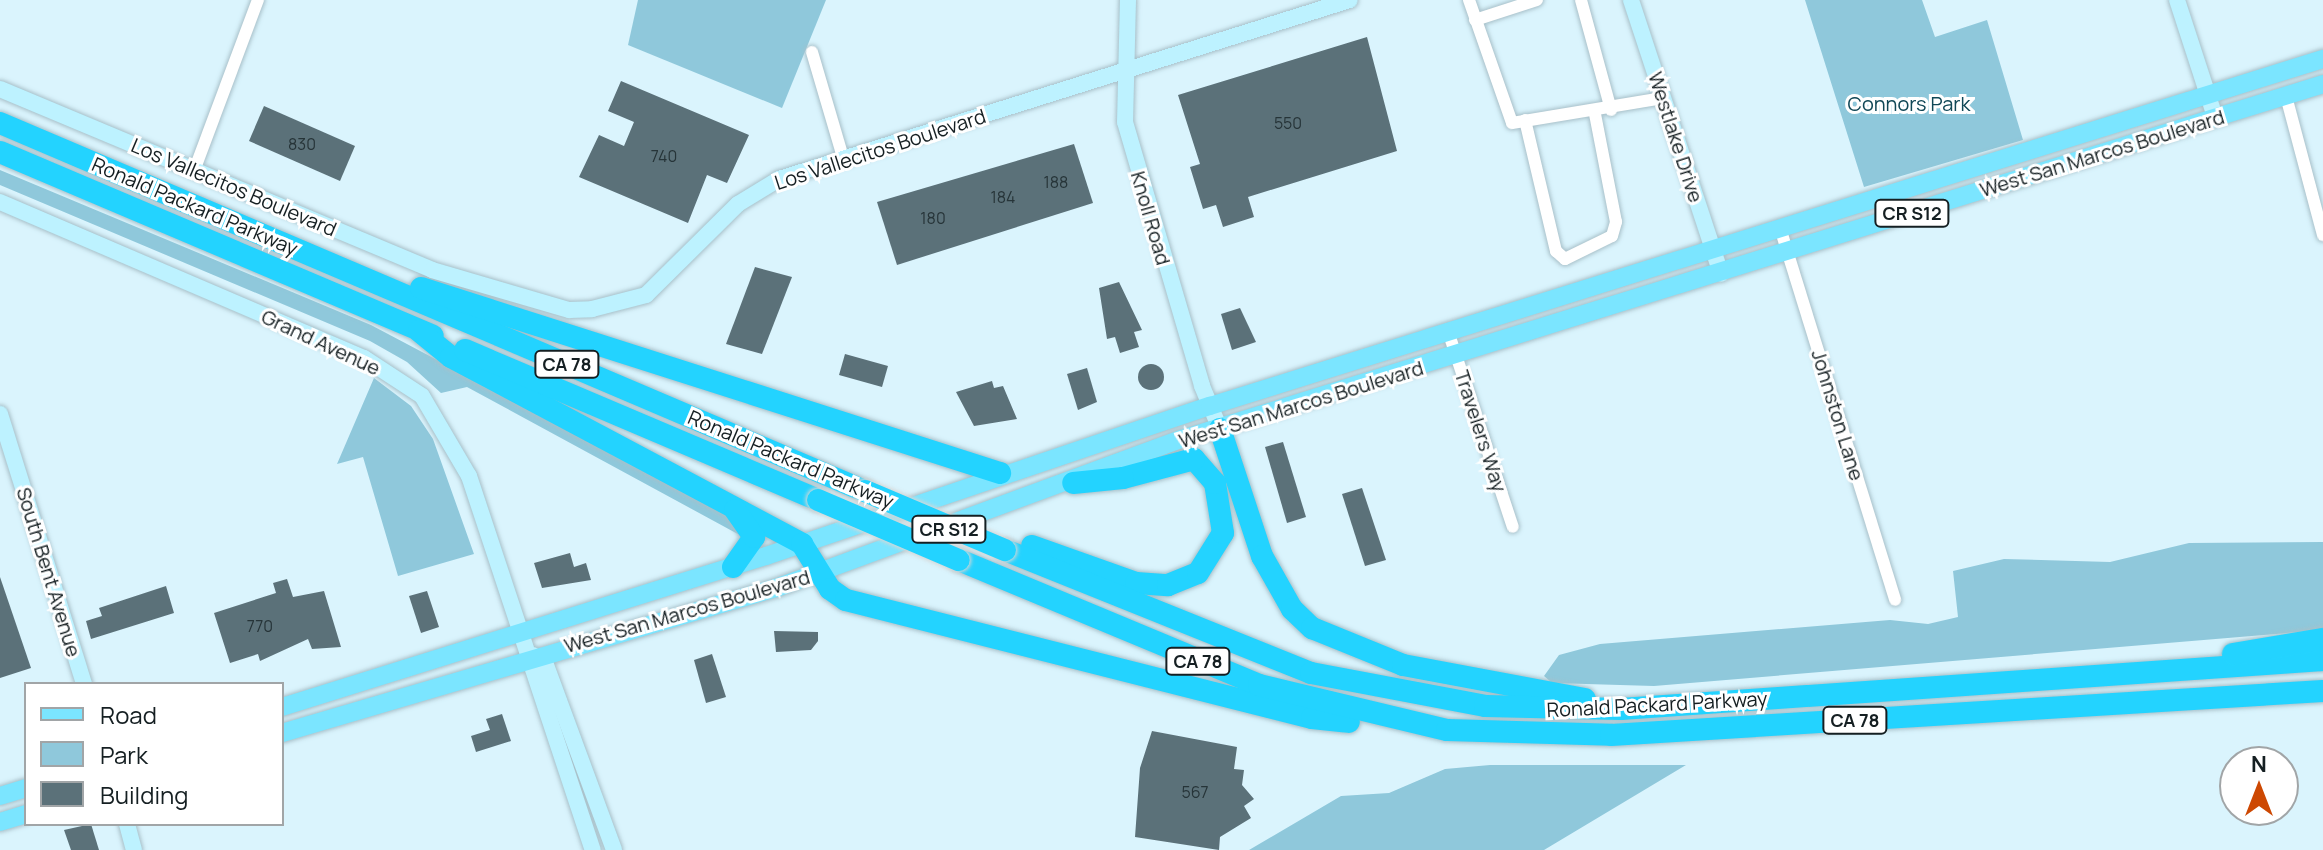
<!DOCTYPE html>
<style>
body{margin:0}
#map{position:relative;width:2323px;height:850px;overflow:hidden;background:#daf4fd;font-family:Manrope,sans-serif}
div>[style]{position:absolute}
.green>*{inset:0;background:#8fc8db}
.building>*{inset:0;background:#5b7179}
.round{border-radius:50%}
.roads{filter:drop-shadow(0 0 2px #a8c0c9) drop-shadow(0 0 2px #a8c0c9)}
.street>*{height:12px;margin:-6px;padding:0 6px;transform-origin:6px;border-radius:6px;background:#fff}
.secondary>*{height:16px;margin:-8px;padding:0 8px;transform-origin:8px;border-radius:8px;background:#bdf2ff}
.primary>*{height:18px;margin:-9px;padding:0 9px;transform-origin:9px;border-radius:9px;background:#7be5ff}
.highway>*{height:22px;margin:-11px;padding:0 11px;transform-origin:11px;border-radius:11px;background:#23d3ff}
.bridges{filter:drop-shadow(0 0 2px #d5d7d7) drop-shadow(0 0 2px #d5d7d7)}
.highway-bridge>*{height:22px;margin:-11px;padding:0 11px;transform-origin:11px;border-radius:11px;background:#23d3ff}
span{translate:-50% -50%;white-space:nowrap;text-align:center;line-height:1.15;-webkit-text-stroke:6px #fff;paint-order:stroke}
.number-label{font-size:16px;color:#263438}
.number-label span{-webkit-text-stroke-width:0}
.shield-label span{padding:2px 6px;background:#fff;border:2px solid;border-radius:6px;-webkit-text-stroke-width:0}
.shield-label{font-size:18px;color:#151f22;font-weight:700}
.park-label{font-size:20px;color:#104756}
.street-label{font-size:20px;color:#151f22}
.legend{position:absolute;left:24px;top:682px;width:260px;height:144px;box-sizing:border-box;background:#fff;border:2px solid #a1a5a7;margin:0;padding:10px 14px;list-style:none;font-size:24px;color:#151f22}
.legend li{display:flex;align-items:center;gap:16px;height:40px}
.legend b{width:40px;border:2px solid #a1a5a7}
.north{position:absolute;left:2219px;top:746px;width:80px;height:80px;box-sizing:border-box;background:#fff;border:2px solid #a1a5a7;border-radius:50%;rotate:0deg;font-size:22px;font-weight:700;line-height:32px;text-align:center;color:#151f22}
.north::after{content:'';display:block;margin:auto;width:28px;height:36px;background:#cd4802;clip-path:polygon(50% 0,100% 100%,50% 72%,0 100%)}
</style>
<div id="map">
<div class="green">
<div style="clip-path:polygon(638px 0,826px 0,782px 108px,628px 45px)"></div>
<div style="clip-path:polygon(1805px 0,1922px 0,1935px 37px,1987px 20px,2023px 140px,1864px 187px)"></div>
<div style="clip-path:polygon(0 170px,371px 325px,727px 513px,747px 539px,467px 387px,441px 393px,407px 362px,370px 341px,0 185px)"></div>
<div style="clip-path:polygon(374px 378px,411px 406px,433px 439px,474px 554px,398px 576px,363px 457px,337px 464px)"></div>
<div style="clip-path:polygon(2323px 542px,2323px 630px,1654px 686px,1552px 683px,1544px 676px,1559px 655px,1600px 644px,1890px 620px,1928px 624px,1958px 617px,1953px 571px,2004px 559px,2110px 562px,2189px 543px)"></div>
<div style="clip-path:polygon(1490px 765px,1686px 765px,1544px 850px,1249px 850px,1341px 796px,1389px 793px,1445px 769px)"></div>
</div>
<div class="building">
<div style="clip-path:polygon(1367px 37px,1397px 151px,1248px 197px,1254px 217px,1223px 227px,1216px 205px,1203px 209px,1190px 167px,1200px 164px,1178px 95px)"></div>
<div style="clip-path:polygon(621px 81px,749px 135px,727px 183px,707px 175px,688px 223px,579px 177px,599px 135px,624px 146px,634px 122px,608px 111px)"></div>
<div style="clip-path:polygon(264px 106px,355px 146px,340px 181px,249px 141px)"></div>
<div style="clip-path:polygon(1074px 144px,1093px 203px,897px 265px,877px 202px)"></div>
<div style="clip-path:polygon(755px 267px,792px 277px,762px 354px,726px 344px)"></div>
<div style="clip-path:polygon(1119px 282px,1142px 330px,1134px 332px,1139px 347px,1120px 353px,1115px 337px,1107px 339px,1099px 288px)"></div>
<div style="clip-path:polygon(1240px 308px,1256px 342px,1232px 350px,1221px 314px)"></div>
<div style="clip-path:polygon(845px 354px,888px 366px,882px 387px,839px 375px)"></div>
<div class="round" style="left:1138px;top:364px;width:26px;height:26px"></div>
<div style="clip-path:polygon(1087px 368px,1097px 402px,1078px 410px,1067px 374px)"></div>
<div style="clip-path:polygon(992px 381px,994px 388px,1003px 386px,1017px 419px,974px 426px,956px 392px)"></div>
<div style="clip-path:polygon(1283px 442px,1306px 517px,1287px 523px,1265px 447px)"></div>
<div style="clip-path:polygon(1362px 488px,1386px 560px,1365px 566px,1342px 494px)"></div>
<div style="clip-path:polygon(570px 553px,574px 567px,586px 563px,591px 580px,542px 588px,534px 563px)"></div>
<div style="clip-path:polygon(0 577px,31px 668px,0 678px)"></div>
<div style="clip-path:polygon(287px 579px,293px 597px,324px 591px,341px 647px,312px 649px,308px 639px,260px 661px,258px 654px,230px 663px,214px 613px,276px 593px,273px 583px)"></div>
<div style="clip-path:polygon(166px 586px,174px 613px,91px 639px,86px 621px,102px 616px,99px 608px)"></div>
<div style="clip-path:polygon(427px 591px,439px 627px,421px 633px,409px 596px)"></div>
<div style="clip-path:polygon(774px 631px,818px 632px,818px 641px,811px 650px,776px 652px)"></div>
<div style="clip-path:polygon(712px 654px,726px 697px,706px 703px,694px 660px)"></div>
<div style="clip-path:polygon(502px 714px,511px 741px,476px 752px,471px 736px,490px 730px,486px 719px)"></div>
<div style="clip-path:polygon(1152px 731px,1237px 747px,1234px 769px,1244px 770px,1242px 785px,1254px 799px,1244px 806px,1251px 818px,1220px 837px,1219px 850px,1135px 837px,1140px 768px)"></div>
<div style="clip-path:polygon(91px 824px,99px 850px,71px 850px,64px 830px)"></div>
</div>
<div class="roads">
<div class="street">
<div style="left:1469px;top:0;width:130px;rotate:70.7deg"></div>
<div style="left:1512px;top:123px;width:153px;rotate:-9.4deg"></div>
<div style="left:1581px;top:0;width:114px;rotate:74.7deg"></div>
<div style="left:1475px;top:20px;width:65px;rotate:-17.9deg"></div>
<div style="left:812px;top:52px;width:109px;rotate:73.6deg"></div>
<div style="left:2286px;top:96px;width:144px;rotate:75.1deg"></div>
<div style="left:1525px;top:120px;width:135px;rotate:76.7deg"></div>
<div style="left:1556px;top:251px;width:12px;rotate:42deg"></div>
<div style="left:1565px;top:259px;width:52px;rotate:-26.1deg"></div>
<div style="left:1612px;top:236px;width:15px;rotate:-74deg"></div>
<div style="left:1616px;top:222px;width:110px;rotate:-101deg"></div>
<div style="left:194px;top:171px;width:183px;rotate:-69.5deg"></div>
<div style="left:1781px;top:231px;width:386px;rotate:72.8deg"></div>
<div style="left:1449px;top:334px;width:203px;rotate:71.7deg"></div>
</div>
<div class="secondary">
<div style="left:1128px;top:0;width:122px;rotate:91.4deg"></div>
<div style="left:1125px;top:122px;width:275px;rotate:73.7deg"></div>
<div style="left:1202px;top:386px;width:47px;rotate:67.3deg"></div>
<div style="left:1631px;top:0;width:288px;rotate:71.8deg"></div>
<div style="left:2177px;top:0;width:123px;rotate:72deg"></div>
<div style="left:0;top:89px;width:468px;rotate:22.7deg"></div>
<div style="left:432px;top:270px;width:143px;rotate:16.3deg"></div>
<div style="left:569px;top:310px;width:23px;rotate:-2deg"></div>
<div style="left:592px;top:309px;width:56px;rotate:-14.5deg"></div>
<div style="left:646px;top:295px;width:129px;rotate:-44.7deg"></div>
<div style="left:738px;top:204px;width:48px;rotate:-31.4deg"></div>
<div style="left:779px;top:179px;width:598px;rotate:-17.41deg"></div>
<div style="left:0;top:202px;width:396px;rotate:23.2deg"></div>
<div style="left:364px;top:358px;width:69px;rotate:33.2deg"></div>
<div style="left:422px;top:396px;width:93px;rotate:59.6deg"></div>
<div style="left:469px;top:476px;width:394px;rotate:71.7deg"></div>
<div style="left:0;top:414px;width:283px;rotate:72.7deg"></div>
<div style="left:533px;top:655px;width:16px;rotate:38deg"></div>
<div style="left:546px;top:665px;width:197px;rotate:69.8deg"></div>
<div style="left:127px;top:824px;width:27px;rotate:75deg"></div>
</div>
<div class="primary">
<div style="left:282px;top:707px;width:507px;rotate:-17.33deg"></div>
<div style="left:766px;top:556px;width:469px;rotate:-18.7deg"></div>
<div style="left:1210px;top:406px;width:1166px;rotate:-17.32deg"></div>
<div style="left:282px;top:733px;width:515px;rotate:-16.36deg"></div>
<div style="left:776px;top:588px;width:432px;rotate:-20.2deg"></div>
<div style="left:1182px;top:439px;width:1195px;rotate:-17.28deg"></div>
<div style="left:0;top:796px;width:27px;rotate:-17deg"></div>
<div style="left:0;top:822px;width:27px;rotate:-17deg"></div>
</div>
<div class="highway">
<div style="left:0;top:123px;width:940px;rotate:23.05deg"></div>
<div style="left:0;top:152px;width:470px;rotate:23deg"></div>
<div style="left:421px;top:288px;width:608px;rotate:17.72deg"></div>
<div style="left:419px;top:331px;width:41px;rotate:39.1deg"></div>
<div style="left:451px;top:357px;width:398px;rotate:28deg"></div>
<div style="left:802px;top:544px;width:53px;rotate:58.1deg"></div>
<div style="left:830px;top:589px;width:19px;rotate:35deg"></div>
<div style="left:846px;top:600px;width:481px;rotate:14.2deg"></div>
<div style="left:1312px;top:718px;width:37px;rotate:6deg"></div>
<div style="left:465px;top:350px;width:384px;rotate:23deg"></div>
<div style="left:1220px;top:429px;width:134px;rotate:71.7deg"></div>
<div style="left:1262px;top:556px;width:61px;rotate:60.5deg"></div>
<div style="left:1292px;top:609px;width:28px;rotate:44deg"></div>
<div style="left:1312px;top:628px;width:98px;rotate:22.1deg"></div>
<div style="left:1403px;top:665px;width:185px;rotate:10.6deg"></div>
<div style="left:1032px;top:546px;width:110px;rotate:19.6deg"></div>
<div style="left:1136px;top:583px;width:32px;rotate:4deg"></div>
<div style="left:1168px;top:585px;width:32px;rotate:-22deg"></div>
<div style="left:1198px;top:573px;width:47px;rotate:-58deg"></div>
<div style="left:1223px;top:533px;width:51px;rotate:-99.1deg"></div>
<div style="left:1215px;top:483px;width:32px;rotate:-131deg"></div>
<div style="left:1194px;top:459px;width:73px;rotate:165deg"></div>
<div style="left:1123px;top:478px;width:50px;rotate:174.3deg"></div>
<div style="left:1005px;top:550px;width:330px;rotate:21.9deg"></div>
<div style="left:1311px;top:673px;width:177px;rotate:10.7deg"></div>
<div style="left:1485px;top:706px;width:136px;rotate:1.3deg"></div>
<div style="left:1621px;top:709px;width:704px;rotate:-3.99deg"></div>
<div style="left:959px;top:560px;width:325px;rotate:22.6deg"></div>
<div style="left:1259px;top:685px;width:193px;rotate:13.5deg"></div>
<div style="left:1447px;top:730px;width:164px;rotate:1.7deg"></div>
<div style="left:1611px;top:735px;width:713px;rotate:-3.54deg"></div>
<div style="left:733px;top:567px;width:37px;rotate:-55deg"></div>
<div style="left:754px;top:537px;width:33px;rotate:-125deg"></div>
<div style="left:2233px;top:654px;width:91px;rotate:-9.5deg"></div>
</div>
</div>
<div class="bridges">
<div class="highway-bridge">
<div style="left:865px;top:491px;width:152px;rotate:22.9deg"></div>
<div style="left:818px;top:500px;width:153px;rotate:23.1deg"></div>
</div>
</div>
<div class="number-label">
<span style="left:1288px;top:123px">550</span>
<span style="left:302px;top:144px">830</span>
<span style="left:664px;top:156px">740</span>
<span style="left:1056px;top:182px">188</span>
<span style="left:1003px;top:197px">184</span>
<span style="left:933px;top:218px">180</span>
<span style="left:260px;top:626px">770</span>
<span style="left:1195px;top:792px">567</span>
</div>
<div class="shield-label">
<span style="left:1912px;top:213px">CR S12</span>
<span style="left:567px;top:364px">CA 78</span>
<span style="left:949px;top:529px">CR S12</span>
<span style="left:1198px;top:661px">CA 78</span>
<span style="left:1855px;top:720px">CA 78</span>
</div>
<div class="park-label">
<span style="left:1909px;top:103px">Connors Park</span>
</div>
<div class="street-label">
<span style="left:1676px;top:137px;rotate:72deg">Westlake Drive</span>
<span style="left:880px;top:149px;rotate:-18deg">Los Vallecitos Boulevard</span>
<span style="left:2102px;top:153px;rotate:-17deg">West San Marcos Boulevard</span>
<span style="left:234px;top:187px;rotate:23deg">Los Vallecitos Boulevard</span>
<span style="left:195px;top:206px;rotate:23deg">Ronald Packard Parkway</span>
<span style="left:1151px;top:218px;rotate:74deg">Knoll Road</span>
<span style="left:321px;top:342px;rotate:25deg">Grand Avenue</span>
<span style="left:1301px;top:404px;rotate:-17deg">West San Marcos Boulevard</span>
<span style="left:1838px;top:415px;rotate:73deg">Johnston Lane</span>
<span style="left:1481px;top:431px;rotate:72deg">Travelers Way</span>
<span style="left:791px;top:459px;rotate:23deg">Ronald Packard Parkway</span>
<span style="left:49px;top:572px;rotate:73deg">South Bent Avenue</span>
<span style="left:687px;top:611px;rotate:-16deg">West San Marcos Boulevard</span>
<span style="left:1657px;top:704px;rotate:-3deg">Ronald Packard Parkway</span>
</div>
<ul class="legend">
<li><b style="height:10px;background:#7be5ff"></b>Road</li>
<li><b style="height:22px;background:#8fc8db"></b>Park</li>
<li><b style="height:22px;background:#5b7179"></b>Building</li>
</ul>
<div class="north">N</div>
</div>
